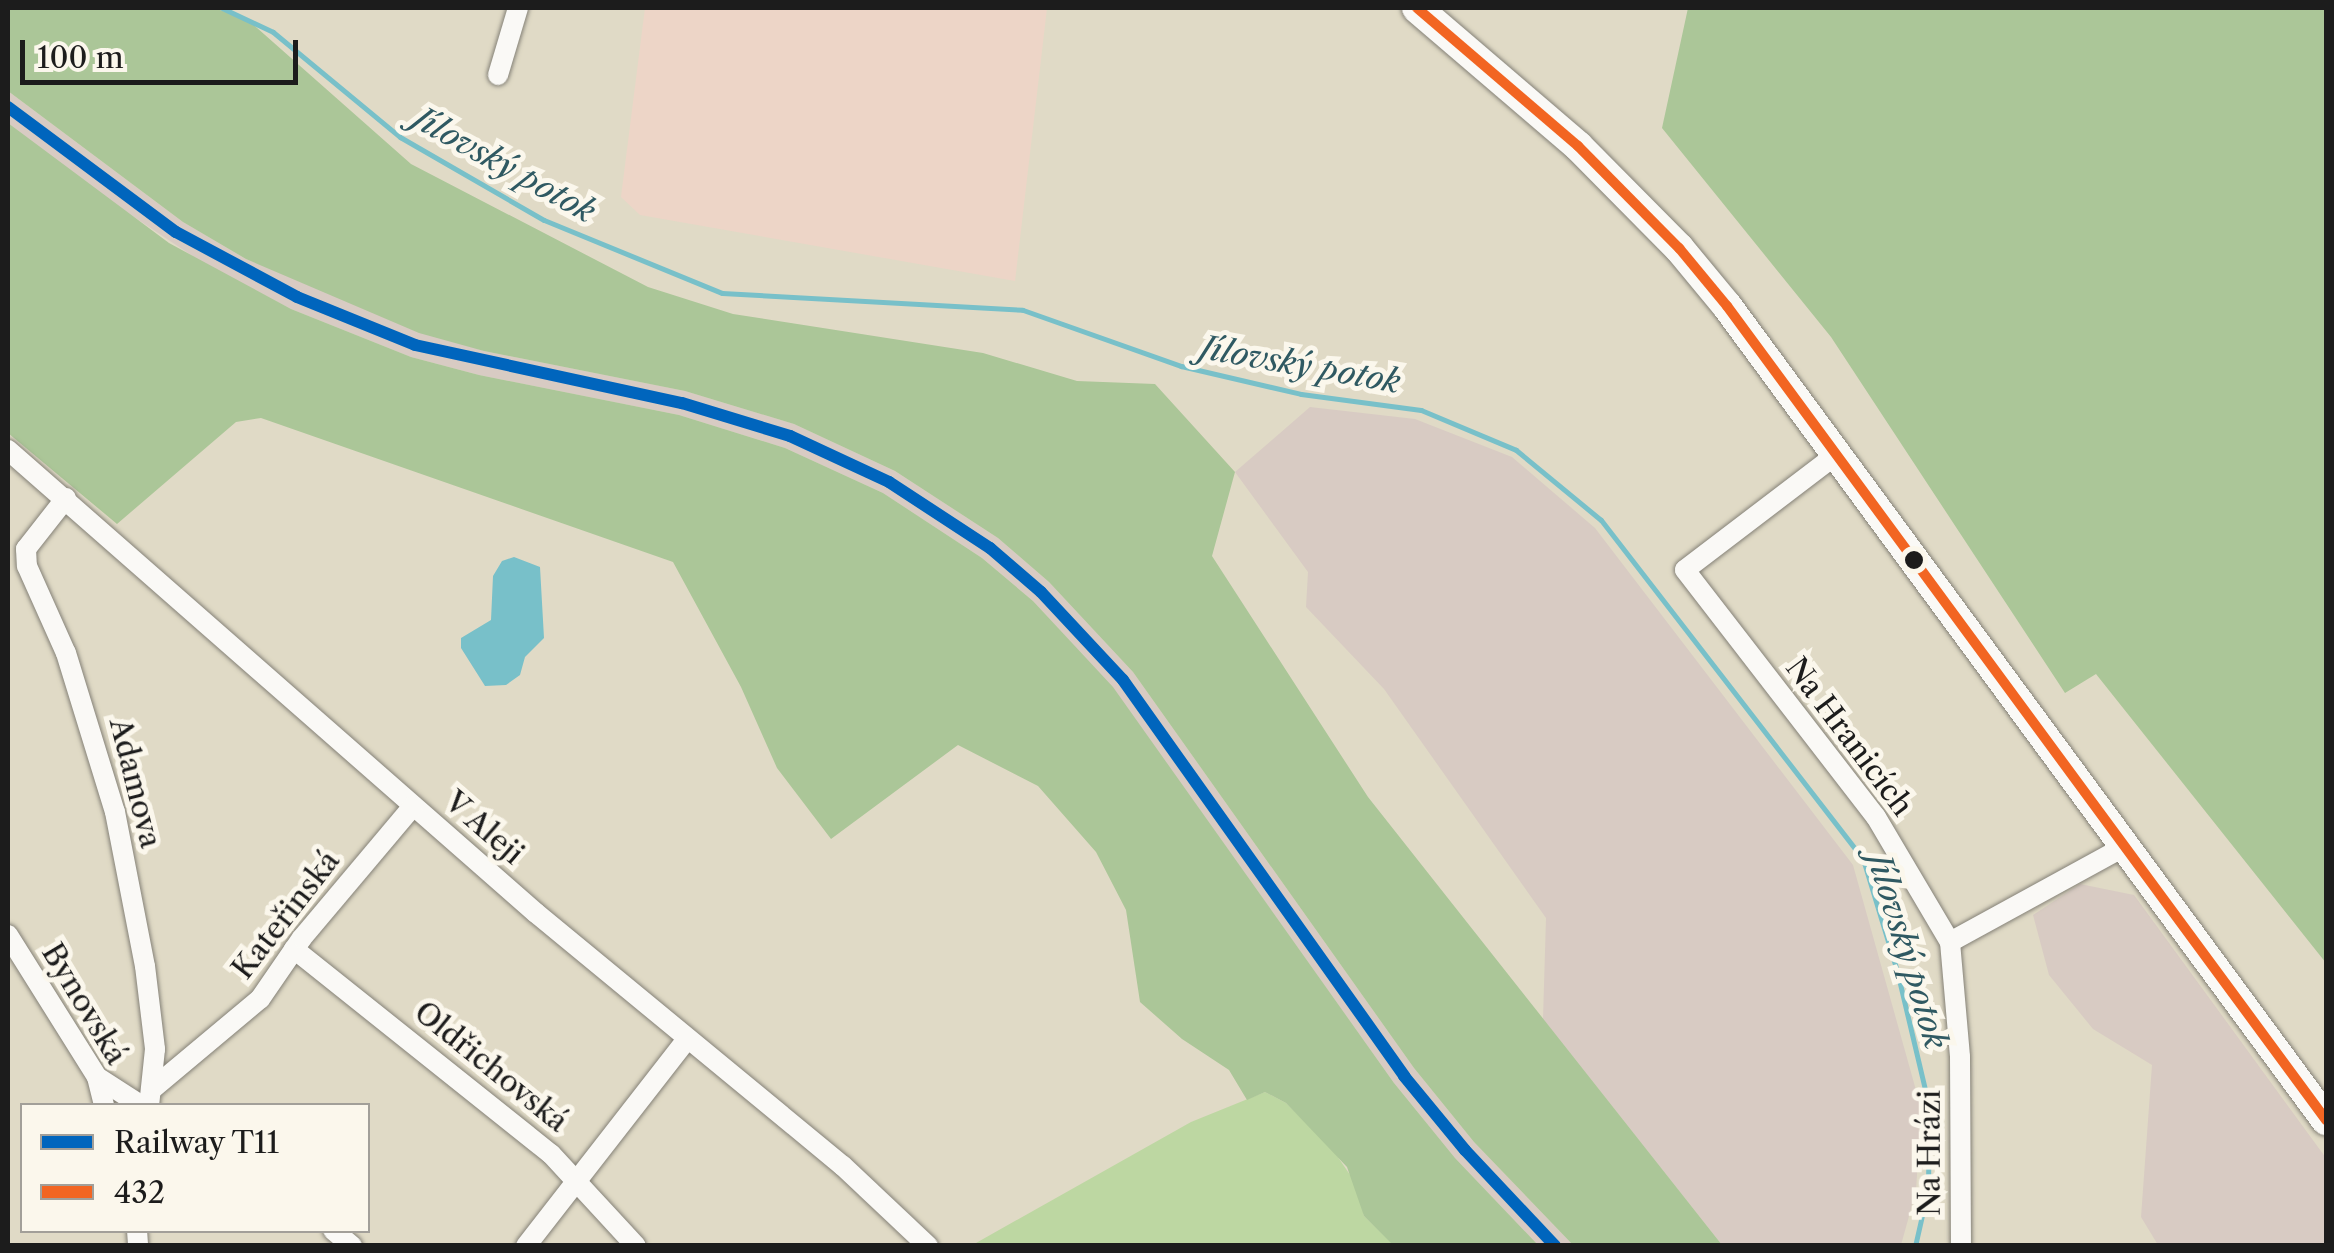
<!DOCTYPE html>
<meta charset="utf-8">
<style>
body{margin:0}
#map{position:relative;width:2334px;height:1253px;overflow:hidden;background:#e0dac6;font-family:"Libre Caslon Text",serif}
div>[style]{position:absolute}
.built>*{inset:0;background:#edd5c7}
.industrial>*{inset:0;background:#d8cbc3}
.green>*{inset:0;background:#bdd7a2}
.forest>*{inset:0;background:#abc698}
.water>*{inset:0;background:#78c0c9}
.stream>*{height:5px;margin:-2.5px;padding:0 2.5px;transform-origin:2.5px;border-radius:2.5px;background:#78c0c9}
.roads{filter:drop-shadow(0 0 2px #848177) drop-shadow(0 0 2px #848177)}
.street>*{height:20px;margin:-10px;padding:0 10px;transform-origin:10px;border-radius:10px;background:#faf9f6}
.primary>*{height:30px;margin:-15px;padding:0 15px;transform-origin:15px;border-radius:15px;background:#faf9f6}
.bus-1>*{height:10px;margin:-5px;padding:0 5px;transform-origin:5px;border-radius:5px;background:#f26522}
.rail-1>*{height:12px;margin:-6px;padding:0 6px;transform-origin:6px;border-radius:6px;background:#0065bd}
.dots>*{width:28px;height:28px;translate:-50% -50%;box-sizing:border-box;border:5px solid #fbf7ec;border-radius:50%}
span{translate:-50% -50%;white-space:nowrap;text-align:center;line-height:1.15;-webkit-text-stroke:10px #fbf7ec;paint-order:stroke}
.street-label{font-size:30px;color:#1c1c1c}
.water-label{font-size:32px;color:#2f5962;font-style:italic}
.frame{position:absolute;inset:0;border:10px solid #1c1c1c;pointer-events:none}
.legend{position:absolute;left:20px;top:1103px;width:350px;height:130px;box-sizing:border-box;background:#fbf7ec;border:2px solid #a29f99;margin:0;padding:12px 18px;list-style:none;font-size:30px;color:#1c1c1c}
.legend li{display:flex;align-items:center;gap:20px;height:50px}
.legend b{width:50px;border:2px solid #a29f99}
.scale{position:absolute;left:20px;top:40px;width:278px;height:45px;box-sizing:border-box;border:5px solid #1c1c1c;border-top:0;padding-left:12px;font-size:30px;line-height:35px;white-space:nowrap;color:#1c1c1c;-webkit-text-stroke:8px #fbf7ec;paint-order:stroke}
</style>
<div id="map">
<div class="built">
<div style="clip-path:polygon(645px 8px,1047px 8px,1015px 281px,640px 215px,621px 197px)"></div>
</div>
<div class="industrial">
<div style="clip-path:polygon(8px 91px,183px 222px,246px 259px,484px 351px,685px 391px,794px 424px,895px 471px,998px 538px,1049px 582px,1133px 672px,1414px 1068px,1474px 1142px,1573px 1245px,1538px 1245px,1455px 1158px,1394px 1083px,1113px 688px,1033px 601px,982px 558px,883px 493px,785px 448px,679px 415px,479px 375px,411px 357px,291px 309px,203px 263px,104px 197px,8px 123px)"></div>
<div style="clip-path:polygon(1310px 407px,1415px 419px,1512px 457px,1595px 528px,1853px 865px,1921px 1108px,1916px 1191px,1901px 1245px,1722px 1245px,1543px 1019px,1546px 918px,1384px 689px,1306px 607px,1308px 572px,1235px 472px)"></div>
<div style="clip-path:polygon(2080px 884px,2134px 895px,2326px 1158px,2326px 1245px,2158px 1245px,2141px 1217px,2152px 1065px,2093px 1029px,2049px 975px,2033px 915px)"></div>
</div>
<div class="green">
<div style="clip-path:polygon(1265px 1092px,1286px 1103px,1333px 1150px,1357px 1185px,1364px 1216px,1394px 1245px,976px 1243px,1191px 1122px)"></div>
</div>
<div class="forest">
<div style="clip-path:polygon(8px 8px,214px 8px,247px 19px,411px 164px,648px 287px,733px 314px,983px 353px,1077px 381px,1155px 384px,1235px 472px,1212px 556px,1368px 797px,1722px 1245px,1573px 1245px,1474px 1142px,1414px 1068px,1133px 672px,1049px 582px,998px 538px,895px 471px,794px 424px,685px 391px,484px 351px,419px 333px,246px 259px,183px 222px,8px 91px)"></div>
<div style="clip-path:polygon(1688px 8px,2326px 8px,2326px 963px,2096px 674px,2065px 693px,1831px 337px,1662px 128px)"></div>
<div style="clip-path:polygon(8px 123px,169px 243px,291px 309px,411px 357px,479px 375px,679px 415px,785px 448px,883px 493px,982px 558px,1033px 601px,1113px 687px,1394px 1083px,1455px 1158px,1538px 1245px,1394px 1246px,1364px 1216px,1347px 1167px,1286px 1103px,1265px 1092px,1247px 1100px,1229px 1070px,1182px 1039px,1140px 1002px,1126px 910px,1096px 852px,1038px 786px,958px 745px,831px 839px,777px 768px,741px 687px,673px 562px,261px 418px,236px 422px,117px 524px,8px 433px)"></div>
</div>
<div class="water">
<div style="clip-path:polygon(514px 557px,540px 567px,544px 638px,525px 657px,520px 675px,506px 685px,485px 686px,461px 648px,461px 638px,491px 620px,493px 576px,502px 561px)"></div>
</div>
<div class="stream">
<div style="left:222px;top:8px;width:56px;rotate:25.2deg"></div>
<div style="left:273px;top:32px;width:165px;rotate:39.6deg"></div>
<div style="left:400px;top:137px;width:166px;rotate:30deg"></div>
<div style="left:544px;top:220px;width:192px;rotate:22.3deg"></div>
<div style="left:722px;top:293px;width:301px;rotate:3.2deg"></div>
<div style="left:1023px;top:310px;width:168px;rotate:19.5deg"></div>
<div style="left:1181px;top:366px;width:123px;rotate:13.1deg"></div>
<div style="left:1301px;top:394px;width:121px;rotate:7.6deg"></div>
<div style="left:1421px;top:410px;width:103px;rotate:22.8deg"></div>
<div style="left:1516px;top:450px;width:110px;rotate:39.5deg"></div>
<div style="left:1601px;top:520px;width:428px;rotate:52.3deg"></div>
<div style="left:1863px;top:859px;width:117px;rotate:73.1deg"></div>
<div style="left:1897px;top:971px;width:139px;rotate:76.7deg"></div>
<div style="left:1929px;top:1106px;width:83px;rotate:90.7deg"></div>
<div style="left:1928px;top:1189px;width:58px;rotate:102.8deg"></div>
</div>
<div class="roads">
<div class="street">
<div style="left:498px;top:75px;width:70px;rotate:-73.4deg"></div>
<div style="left:8px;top:450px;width:702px;rotate:41.25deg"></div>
<div style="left:536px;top:913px;width:398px;rotate:39.5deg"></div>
<div style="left:843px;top:1166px;width:117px;rotate:43.3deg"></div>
<div style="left:1837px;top:454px;width:191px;rotate:142.7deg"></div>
<div style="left:1685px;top:570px;width:312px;rotate:52.3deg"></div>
<div style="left:1876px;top:817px;width:145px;rotate:59.4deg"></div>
<div style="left:1950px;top:942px;width:200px;rotate:-28.7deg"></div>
<div style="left:66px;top:498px;width:65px;rotate:128.1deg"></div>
<div style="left:26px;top:549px;width:17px;rotate:87deg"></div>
<div style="left:27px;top:566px;width:95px;rotate:65.9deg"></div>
<div style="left:66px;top:653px;width:166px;rotate:72.9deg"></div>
<div style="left:115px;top:812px;width:157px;rotate:79deg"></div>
<div style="left:145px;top:966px;width:84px;rotate:83.1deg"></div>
<div style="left:155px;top:1049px;width:57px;rotate:96deg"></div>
<div style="left:8px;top:935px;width:168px;rotate:57.9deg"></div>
<div style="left:97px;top:1077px;width:30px;rotate:76deg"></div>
<div style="left:1950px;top:942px;width:115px;rotate:85deg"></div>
<div style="left:1960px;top:1057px;width:189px;rotate:89.7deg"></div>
<div style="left:294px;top:949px;width:329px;rotate:38.6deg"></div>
<div style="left:551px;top:1154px;width:125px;rotate:47.3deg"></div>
<div style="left:97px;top:1077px;width:54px;rotate:32.8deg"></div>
<div style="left:151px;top:1090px;width:142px;rotate:-39.9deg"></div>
<div style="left:260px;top:999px;width:74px;rotate:-55.5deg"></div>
<div style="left:302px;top:938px;width:172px;rotate:-49.9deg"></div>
<div style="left:137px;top:1230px;width:16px;rotate:86deg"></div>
<div style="left:333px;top:1230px;width:25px;rotate:40deg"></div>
<div style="left:526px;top:1246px;width:262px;rotate:-52.1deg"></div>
</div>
<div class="primary">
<div style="left:1417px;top:8px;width:212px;rotate:40.6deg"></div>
<div style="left:1578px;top:146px;width:144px;rotate:45.3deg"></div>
<div style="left:1679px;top:248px;width:75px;rotate:50.4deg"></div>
<div style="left:1727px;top:306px;width:1011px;rotate:53.65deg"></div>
</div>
</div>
<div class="bus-1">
<div style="left:1417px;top:8px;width:212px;rotate:40.6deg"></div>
<div style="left:1578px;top:146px;width:144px;rotate:45.3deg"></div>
<div style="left:1679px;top:248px;width:75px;rotate:50.4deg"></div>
<div style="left:1727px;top:306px;width:1011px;rotate:53.65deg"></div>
</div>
<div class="rail-1">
<div style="left:8px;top:107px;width:209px;rotate:36.7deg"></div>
<div style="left:176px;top:232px;width:137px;rotate:28.2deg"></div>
<div style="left:297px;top:297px;width:127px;rotate:22.1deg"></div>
<div style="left:415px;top:345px;width:273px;rotate:12.3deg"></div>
<div style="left:682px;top:403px;width:113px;rotate:17deg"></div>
<div style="left:790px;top:436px;width:109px;rotate:24.9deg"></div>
<div style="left:889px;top:482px;width:121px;rotate:33.2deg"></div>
<div style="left:990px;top:548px;width:67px;rotate:40.8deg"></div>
<div style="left:1041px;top:592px;width:120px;rotate:47deg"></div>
<div style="left:1123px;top:680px;width:486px;rotate:54.6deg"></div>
<div style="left:1404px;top:1076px;width:96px;rotate:50.5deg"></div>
<div style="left:1465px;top:1150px;width:132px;rotate:46.8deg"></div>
</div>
<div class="dots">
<div style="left:1914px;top:560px;background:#1c1c1c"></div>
</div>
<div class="street-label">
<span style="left:1849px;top:737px;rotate:53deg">Na Hranicích</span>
<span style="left:135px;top:783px;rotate:76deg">Adamova</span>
<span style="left:484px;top:828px;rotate:41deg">V Aleji</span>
<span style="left:286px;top:915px;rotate:-52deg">Kateřinská</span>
<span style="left:84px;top:1004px;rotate:59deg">Bynovská</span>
<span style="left:491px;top:1067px;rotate:39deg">Oldřichovská</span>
<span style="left:1930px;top:1153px;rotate:-90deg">Na Hrázi</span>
</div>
<div class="water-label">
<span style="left:504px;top:165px;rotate:29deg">Jílovský potok</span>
<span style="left:1300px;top:365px;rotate:10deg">Jílovský potok</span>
<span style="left:1907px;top:951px;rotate:73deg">Jílovský potok</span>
</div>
<div class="frame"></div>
<ul class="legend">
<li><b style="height:12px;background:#0065bd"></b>Railway T11</li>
<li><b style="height:12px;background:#f26522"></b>432</li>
</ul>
<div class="scale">100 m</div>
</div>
